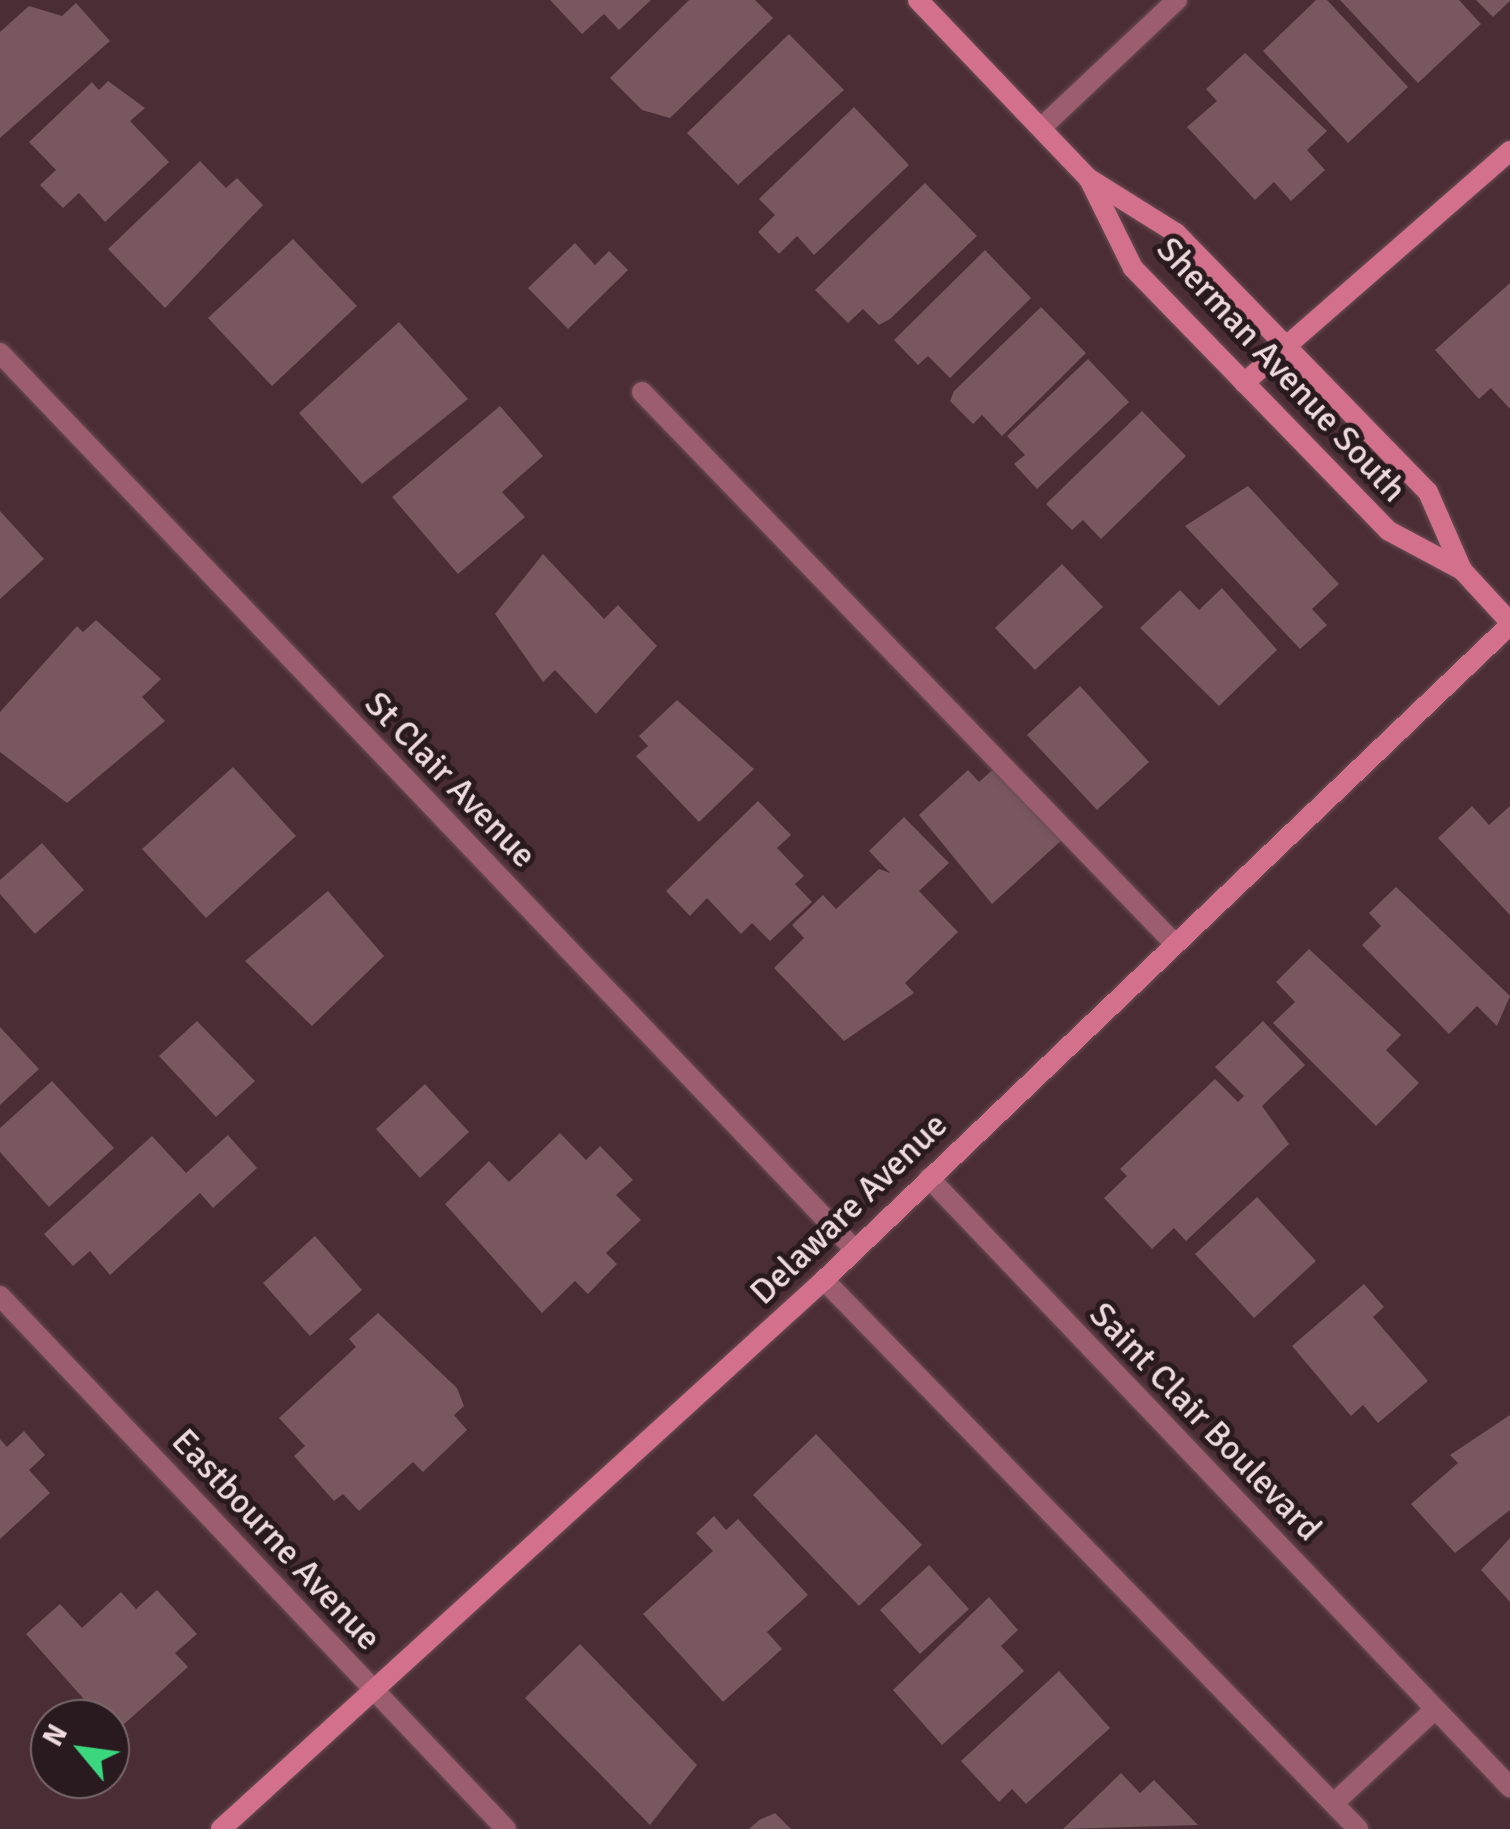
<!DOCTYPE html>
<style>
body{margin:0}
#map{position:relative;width:1510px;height:1829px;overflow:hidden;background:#4b2d35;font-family:Signika,sans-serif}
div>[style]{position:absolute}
.building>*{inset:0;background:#78575e}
.roads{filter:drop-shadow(0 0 2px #694c54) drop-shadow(0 0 2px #694c54)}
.lane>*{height:20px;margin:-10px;padding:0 10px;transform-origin:10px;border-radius:10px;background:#9c5e6e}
.street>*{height:20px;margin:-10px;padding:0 10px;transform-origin:10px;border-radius:10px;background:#9c5e6e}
.secondary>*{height:20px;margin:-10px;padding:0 10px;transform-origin:10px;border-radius:10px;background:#d3718c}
span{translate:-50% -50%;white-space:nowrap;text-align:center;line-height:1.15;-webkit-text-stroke:10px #281a1e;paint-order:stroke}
.street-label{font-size:35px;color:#efdbdf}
.north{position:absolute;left:30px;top:1699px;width:100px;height:100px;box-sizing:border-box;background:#281a1e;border:2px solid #78676b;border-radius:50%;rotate:299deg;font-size:28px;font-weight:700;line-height:40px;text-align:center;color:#efdbdf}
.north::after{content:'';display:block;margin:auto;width:35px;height:45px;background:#3bd77f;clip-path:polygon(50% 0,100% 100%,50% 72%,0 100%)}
</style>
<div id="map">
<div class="building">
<div style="clip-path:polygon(550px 0,651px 0,619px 30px,604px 14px,582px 34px)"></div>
<div style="clip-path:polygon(689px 0,755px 0,773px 18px,670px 118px,642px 110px,610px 78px)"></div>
<div style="clip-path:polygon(1316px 0,1327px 0,1408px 87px,1348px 143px,1263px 51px)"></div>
<div style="clip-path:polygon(1340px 0,1459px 0,1481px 24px,1418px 83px)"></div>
<div style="clip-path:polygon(1476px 0,1510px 0,1510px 1px,1493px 17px)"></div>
<div style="clip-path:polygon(76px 3px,110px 41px,0 138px,0 32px,29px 6px,62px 16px)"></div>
<div style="clip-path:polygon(789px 34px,844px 90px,738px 185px,687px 133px)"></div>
<div style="clip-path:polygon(1245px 53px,1327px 131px,1307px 150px,1325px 170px,1291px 201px,1274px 182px,1255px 200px,1187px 127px,1217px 101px,1206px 89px)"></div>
<div style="clip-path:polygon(108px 81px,145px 108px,130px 121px,169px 162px,105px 222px,79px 193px,63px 208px,40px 185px,56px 170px,29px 142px,92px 82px,99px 90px)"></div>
<div style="clip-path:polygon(854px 107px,909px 165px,814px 255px,797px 236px,779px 254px,758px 232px,775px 215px,759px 199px)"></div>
<div style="clip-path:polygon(200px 161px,226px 188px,237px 178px,263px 205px,165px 308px,108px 249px)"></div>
<div style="clip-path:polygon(925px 183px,977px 236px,890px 319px,879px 325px,863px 309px,848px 323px,815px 290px)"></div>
<div style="clip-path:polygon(293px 239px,357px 306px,272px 386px,208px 318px)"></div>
<div style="clip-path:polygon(575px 243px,595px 265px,609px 251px,628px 270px,568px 329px,528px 288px)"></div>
<div style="clip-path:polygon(985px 250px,1031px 298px,950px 378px,928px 356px,918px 365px,894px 340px)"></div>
<div style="clip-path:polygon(1510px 283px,1510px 409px,1491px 388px,1479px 399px,1435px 350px)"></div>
<div style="clip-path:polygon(1041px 307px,1086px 353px,1002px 436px,982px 415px,973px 424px,950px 401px,954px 391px)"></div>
<div style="clip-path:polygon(399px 322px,468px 399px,362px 484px,299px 413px)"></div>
<div style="clip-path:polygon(1088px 359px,1129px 402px,1037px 489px,1014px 464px,1025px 455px,1007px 436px)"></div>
<div style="clip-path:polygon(500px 406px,543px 456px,502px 492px,525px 517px,458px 574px,392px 497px)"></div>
<div style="clip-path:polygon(1142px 411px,1186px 456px,1101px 539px,1083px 520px,1072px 530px,1046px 504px)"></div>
<div style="clip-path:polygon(1248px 486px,1339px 584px,1312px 609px,1327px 625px,1300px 649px,1185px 526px)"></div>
<div style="clip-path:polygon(0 511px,44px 559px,0 599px)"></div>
<div style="clip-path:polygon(543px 554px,604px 619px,618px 605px,657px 646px,596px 714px,555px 670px,543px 682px,495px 614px)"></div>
<div style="clip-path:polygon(1062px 564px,1103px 607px,1035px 670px,995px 628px)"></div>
<div style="clip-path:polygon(1222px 588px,1277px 650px,1219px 706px,1140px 628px,1180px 590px,1199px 610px)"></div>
<div style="clip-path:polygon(96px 620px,161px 679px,142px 697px,165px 721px,67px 803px,0 752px,0 712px,77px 626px,83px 632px)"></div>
<div style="clip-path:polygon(1080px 686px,1149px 762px,1097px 810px,1027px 735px)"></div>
<div style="clip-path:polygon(677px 700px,754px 769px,699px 822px,636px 756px,648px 746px,639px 736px)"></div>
<div style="clip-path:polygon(997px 766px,1064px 838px,992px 904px,919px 815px,968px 770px,979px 782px)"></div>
<div style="clip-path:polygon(233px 767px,296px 836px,206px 918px,142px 849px)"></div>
<div style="clip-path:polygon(758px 801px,791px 835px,777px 848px,804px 876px,795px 884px,812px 902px,770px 941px,752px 923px,741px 934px,707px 898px,690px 916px,666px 891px)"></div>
<div style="clip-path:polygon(1472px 806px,1489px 825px,1510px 806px,1510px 915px,1438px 838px)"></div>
<div style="clip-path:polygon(904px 817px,949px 863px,919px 891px,958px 932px,905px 983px,914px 993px,844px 1041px,774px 968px,804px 938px,792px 925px,823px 895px,836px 909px,879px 869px,890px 873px,869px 851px)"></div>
<div style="clip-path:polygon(42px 843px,84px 890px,35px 934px,0 894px,0 880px)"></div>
<div style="clip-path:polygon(1396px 887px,1510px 996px,1497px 1026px,1477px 1006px,1449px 1034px,1362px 945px,1381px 926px,1369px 913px)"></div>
<div style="clip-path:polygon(328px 891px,384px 956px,312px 1026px,245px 961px)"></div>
<div style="clip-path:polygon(1309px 949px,1401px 1035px,1386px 1050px,1419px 1083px,1376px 1126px,1273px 1023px,1295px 1002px,1276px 982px)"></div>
<div style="clip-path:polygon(197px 1021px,255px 1081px,216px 1117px,159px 1056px)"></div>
<div style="clip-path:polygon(1263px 1021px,1305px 1065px,1262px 1106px,1289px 1144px,1186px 1241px,1174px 1228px,1152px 1249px,1104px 1198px,1127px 1176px,1120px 1169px,1215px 1079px,1238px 1102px,1244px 1096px,1215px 1067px)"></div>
<div style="clip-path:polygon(0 1027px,39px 1069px,0 1105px)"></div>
<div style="clip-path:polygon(52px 1081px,114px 1148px,49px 1207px,0 1152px,0 1128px)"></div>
<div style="clip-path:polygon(425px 1084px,469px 1132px,420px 1178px,376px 1129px)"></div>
<div style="clip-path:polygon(560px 1133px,586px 1160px,600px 1146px,633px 1180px,616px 1195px,641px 1220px,606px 1253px,617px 1264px,588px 1294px,575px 1281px,542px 1313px,445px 1204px,489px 1161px,509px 1182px)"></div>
<div style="clip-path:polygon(228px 1135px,257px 1168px,213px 1208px,200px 1193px,110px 1275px,90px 1251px,73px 1266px,44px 1234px,152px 1136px,186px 1173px)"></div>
<div style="clip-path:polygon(1257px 1197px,1316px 1261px,1254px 1318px,1195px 1254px)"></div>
<div style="clip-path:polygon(315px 1236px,362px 1290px,310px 1336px,263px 1283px)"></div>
<div style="clip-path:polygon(1364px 1284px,1384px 1307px,1373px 1317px,1428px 1381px,1378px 1423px,1363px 1405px,1351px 1416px,1292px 1346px)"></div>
<div style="clip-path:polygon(378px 1313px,457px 1388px,464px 1406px,454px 1415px,467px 1430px,423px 1472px,413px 1462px,359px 1511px,343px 1494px,334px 1501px,294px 1456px,305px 1446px,279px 1418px,356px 1347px,349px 1339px)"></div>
<div style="clip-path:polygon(1510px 1415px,1510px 1510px,1455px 1553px,1411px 1504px,1458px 1463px,1450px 1455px)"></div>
<div style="clip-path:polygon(24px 1431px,45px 1455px,29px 1470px,50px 1493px,0 1539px,0 1439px,7px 1447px)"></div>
<div style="clip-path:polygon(816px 1434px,922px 1545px,859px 1606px,753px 1495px)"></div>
<div style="clip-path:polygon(714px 1516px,726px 1530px,738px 1519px,808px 1595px,767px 1632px,782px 1649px,723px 1702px,643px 1614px,713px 1551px,696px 1533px)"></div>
<div style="clip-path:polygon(1510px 1538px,1510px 1602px,1481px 1570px)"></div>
<div style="clip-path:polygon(929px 1565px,969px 1609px,920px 1654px,880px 1610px)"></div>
<div style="clip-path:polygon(157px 1590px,197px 1634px,175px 1653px,188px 1667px,114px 1733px,26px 1634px,60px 1604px,82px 1628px,121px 1592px,136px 1609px)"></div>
<div style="clip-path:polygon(989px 1597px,1018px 1630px,1001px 1646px,1024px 1671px,942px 1745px,893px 1690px)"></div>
<div style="clip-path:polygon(580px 1644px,697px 1765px,650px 1825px,525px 1698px)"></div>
<div style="clip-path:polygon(1059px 1671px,1110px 1728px,1026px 1804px,1012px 1789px,999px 1802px,961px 1761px)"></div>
<div style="clip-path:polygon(1121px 1773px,1140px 1793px,1154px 1780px,1198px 1825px,1063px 1829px)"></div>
<div style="clip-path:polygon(775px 1813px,791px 1829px,749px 1829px,759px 1820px)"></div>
</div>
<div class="roads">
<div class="lane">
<div style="left:1041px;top:128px;width:187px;rotate:-43.3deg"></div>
<div style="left:642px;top:392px;width:766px;rotate:46.01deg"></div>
</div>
<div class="street">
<div style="left:0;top:353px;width:1239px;rotate:46.37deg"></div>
<div style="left:929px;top:1178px;width:842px;rotate:46.35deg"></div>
<div style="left:824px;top:1280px;width:766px;rotate:45.79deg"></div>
<div style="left:0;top:1296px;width:735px;rotate:46.49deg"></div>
<div style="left:1334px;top:1803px;width:138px;rotate:-42.9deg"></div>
</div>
<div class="secondary">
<div style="left:918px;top:0;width:246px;rotate:46.3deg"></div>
<div style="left:1088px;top:178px;width:104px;rotate:32deg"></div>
<div style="left:1176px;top:233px;width:361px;rotate:45.8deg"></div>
<div style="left:1428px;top:492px;width:85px;rotate:66.4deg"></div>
<div style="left:1462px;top:570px;width:71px;rotate:47.3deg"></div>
<div style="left:1089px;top:179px;width:99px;rotate:63.7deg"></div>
<div style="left:1133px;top:268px;width:367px;rotate:45.8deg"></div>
<div style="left:1389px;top:531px;width:83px;rotate:28.1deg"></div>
<div style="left:1244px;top:383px;width:353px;rotate:-41.1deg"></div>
<div style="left:221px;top:1829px;width:815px;rotate:-42.32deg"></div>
<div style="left:824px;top:1280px;width:948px;rotate:-43.68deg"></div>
</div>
</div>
<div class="street-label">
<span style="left:1281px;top:370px;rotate:47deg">Sherman Avenue South</span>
<span style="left:450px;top:780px;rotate:46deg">St Clair Avenue</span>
<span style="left:849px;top:1209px;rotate:-44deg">Delaware Avenue</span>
<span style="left:1205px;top:1422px;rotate:46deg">Saint Clair Boulevard</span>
<span style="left:276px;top:1540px;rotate:47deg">Eastbourne Avenue</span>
</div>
<div class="north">N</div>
</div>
